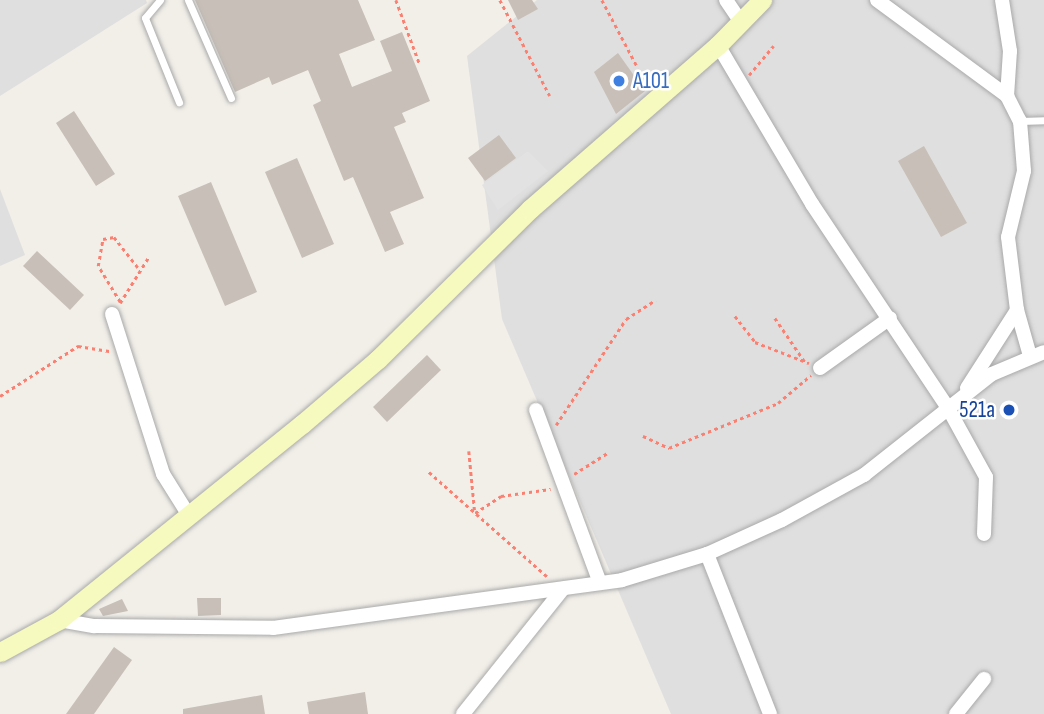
<!DOCTYPE html>
<style>
body{margin:0}
#map{position:relative;width:1044px;height:714px;overflow:hidden;background:#f2efe9;font-family:"Sofia Sans Condensed",sans-serif}
div>[style]{position:absolute}
.residential>*{inset:0;background:#e0dfdf}
.parking>*{inset:0;background:#e2e2e2}
.building>*{inset:0;background:#c7bfb8}
.path>*{height:2.5px;margin-top:-1.25px;transform-origin:0;background:repeating-linear-gradient(90deg,#fa8072 0 3.5px,transparent 0 7px)}
.roads{filter:drop-shadow(0 0 2px #a9a9a9) drop-shadow(0 0 2px #a9a9a9)}
.lane>*{height:7px;margin:-3.5px;padding:0 3.5px;transform-origin:3.5px;border-radius:3.5px;background:#fff}
.street>*{height:14px;margin:-7px;padding:0 7px;transform-origin:7px;border-radius:7px;background:#fff}
.secondary>*{height:19px;margin:-9.5px;padding:0 9.5px;transform-origin:9.5px;border-radius:9.5px;background:#f7fabf}
.dots>*{width:19px;height:19px;translate:-50% -50%;box-sizing:border-box;border:4px solid #fff;border-radius:50%}
span{translate:-50% -50%;white-space:nowrap;text-align:center;line-height:1.15;-webkit-text-stroke:5px #fff;paint-order:stroke}
.shop-label{font-size:23px;color:#366cbe}
.left{translate:0 -50%;text-align:left}
.transit-label{font-size:23px;color:#164399}
.right{translate:-100% -50%;text-align:right}
</style>
<div id="map">
<div class="residential">
<div style="clip-path:polygon(0 0,146px 0,147px 3px,0 96px)"></div>
<div style="clip-path:polygon(537px 0,1044px 0,1044px 714px,671px 714px,502px 319px,467px 56px)"></div>
<div style="clip-path:polygon(0 189px,25px 255px,0 266px)"></div>
</div>
<div class="parking">
<div style="clip-path:polygon(528px 151px,548px 171px,498px 210px,482px 185px)"></div>
</div>
<div class="building">
<div style="clip-path:polygon(195px 0,358px 0,375px 40px,339px 54px,352px 87px,392px 71px,380px 41px,402px 32px,430px 101px,402px 113px,406px 122px,394px 127px,424px 198px,390px 212px,404px 244px,385px 252px,353px 177px,344px 181px,313px 105px,321px 101px,308px 70px,272px 85px,269px 77px,235px 92px)"></div>
<div style="clip-path:polygon(508px 0,532px 0,538px 9px,518px 20px)"></div>
<div style="clip-path:polygon(618px 53px,645px 91px,616px 114px,594px 72px)"></div>
<div style="clip-path:polygon(74px 111px,115px 174px,96px 186px,56px 123px)"></div>
<div style="clip-path:polygon(499px 135px,516px 158px,485px 181px,468px 158px)"></div>
<div style="clip-path:polygon(924px 146px,967px 223px,941px 237px,898px 161px)"></div>
<div style="clip-path:polygon(297px 158px,334px 244px,302px 258px,265px 172px)"></div>
<div style="clip-path:polygon(211px 182px,257px 292px,225px 306px,178px 196px)"></div>
<div style="clip-path:polygon(37px 251px,84px 295px,70px 310px,23px 266px)"></div>
<div style="clip-path:polygon(427px 355px,441px 370px,387px 422px,373px 407px)"></div>
<div style="clip-path:polygon(197px 598px,221px 598px,221px 615px,198px 616px)"></div>
<div style="clip-path:polygon(122px 599px,128px 611px,103px 616px,99px 609px)"></div>
<div style="clip-path:polygon(114px 647px,132px 660px,94px 714px,66px 714px)"></div>
<div style="clip-path:polygon(365px 692px,368px 714px,309px 714px,307px 702px)"></div>
<div style="clip-path:polygon(262px 695px,265px 714px,183px 714px,183px 709px)"></div>
</div>
<div class="path">
<div style="left:396px;top:0;width:69px;rotate:69.7deg"></div>
<div style="left:500px;top:0;width:108px;rotate:62.5deg"></div>
<div style="left:602px;top:0;width:77px;rotate:62.1deg"></div>
<div style="left:749px;top:75px;width:38px;rotate:-50deg"></div>
<div style="left:120px;top:302px;width:42px;rotate:-121.4deg"></div>
<div style="left:98px;top:266px;width:27px;rotate:-80deg"></div>
<div style="left:103px;top:239px;width:11px;rotate:-10deg"></div>
<div style="left:114px;top:237px;width:42px;rotate:51.8deg"></div>
<div style="left:120px;top:303px;width:53px;rotate:-58.1deg"></div>
<div style="left:735px;top:316px;width:33px;rotate:52deg"></div>
<div style="left:755px;top:342px;width:58px;rotate:21.3deg"></div>
<div style="left:775px;top:318px;width:53px;rotate:55.7deg"></div>
<div style="left:0;top:396px;width:93px;rotate:-32.7deg"></div>
<div style="left:78px;top:346px;width:33px;rotate:9deg"></div>
<div style="left:556px;top:425px;width:127px;rotate:-56.6deg"></div>
<div style="left:626px;top:319px;width:35px;rotate:-33deg"></div>
<div style="left:643px;top:436px;width:29px;rotate:25deg"></div>
<div style="left:669px;top:448px;width:118px;rotate:-22.4deg"></div>
<div style="left:778px;top:403px;width:43px;rotate:-40.3deg"></div>
<div style="left:469px;top:451px;width:62px;rotate:84.5deg"></div>
<div style="left:475px;top:513px;width:31px;rotate:-33deg"></div>
<div style="left:501px;top:496px;width:50px;rotate:-8deg"></div>
<div style="left:429px;top:472px;width:160px;rotate:41.5deg"></div>
<div style="left:574px;top:474px;width:41px;rotate:-32.2deg"></div>
</div>
<div class="roads">
<div class="lane">
<div style="left:160px;top:0;width:23px;rotate:130deg"></div>
<div style="left:145px;top:18px;width:91px;rotate:68deg"></div>
<div style="left:188px;top:0;width:107px;rotate:66.3deg"></div>
<div style="left:1020px;top:121px;width:24px;rotate:-2deg"></div>
</div>
<div class="street">
<div style="left:726px;top:0;width:27px;rotate:56deg"></div>
<div style="left:877px;top:0;width:162px;rotate:36.4deg"></div>
<div style="left:1007px;top:96px;width:28px;rotate:63deg"></div>
<div style="left:1020px;top:121px;width:50px;rotate:85.4deg"></div>
<div style="left:1024px;top:171px;width:68px;rotate:103.6deg"></div>
<div style="left:1008px;top:237px;width:74px;rotate:83deg"></div>
<div style="left:1017px;top:310px;width:48px;rotate:74.2deg"></div>
<div style="left:1002px;top:0;width:52px;rotate:81.1deg"></div>
<div style="left:1010px;top:51px;width:45px;rotate:93.8deg"></div>
<div style="left:718px;top:45px;width:185px;rotate:59.4deg"></div>
<div style="left:812px;top:204px;width:245px;rotate:56.3deg"></div>
<div style="left:948px;top:408px;width:79px;rotate:61.2deg"></div>
<div style="left:986px;top:477px;width:57px;rotate:92deg"></div>
<div style="left:112px;top:314px;width:168px;rotate:72.3deg"></div>
<div style="left:163px;top:474px;width:47px;rotate:58deg"></div>
<div style="left:820px;top:368px;width:86px;rotate:-35.5deg"></div>
<div style="left:967px;top:388px;width:93px;rotate:-57.3deg"></div>
<div style="left:536px;top:410px;width:184px;rotate:69.7deg"></div>
<div style="left:707px;top:554px;width:172px;rotate:68.5deg"></div>
<div style="left:59px;top:620px;width:36px;rotate:10deg"></div>
<div style="left:94px;top:626px;width:179px;rotate:0.6deg"></div>
<div style="left:273px;top:628px;width:352px;rotate:-7.8deg"></div>
<div style="left:622px;top:580px;width:89px;rotate:-17deg"></div>
<div style="left:707px;top:554px;width:82px;rotate:-24.4deg"></div>
<div style="left:782px;top:520px;width:94px;rotate:-28.8deg"></div>
<div style="left:864px;top:475px;width:163px;rotate:-38.3deg"></div>
<div style="left:992px;top:374px;width:56px;rotate:-22.9deg"></div>
<div style="left:463px;top:714px;width:159px;rotate:-51.4deg"></div>
<div style="left:956px;top:714px;width:45px;rotate:-51.3deg"></div>
</div>
<div class="secondary">
<div style="left:0;top:652px;width:67px;rotate:-28.5deg"></div>
<div style="left:59px;top:620px;width:312px;rotate:-38.9deg"></div>
<div style="left:302px;top:424px;width:100px;rotate:-40.5deg"></div>
<div style="left:378px;top:359px;width:214px;rotate:-44.6deg"></div>
<div style="left:530px;top:209px;width:249px;rotate:-41.1deg"></div>
<div style="left:718px;top:45px;width:63px;rotate:-45.6deg"></div>
</div>
</div>
<div class="dots">
<div style="left:619px;top:81px;background:#3f7fe0"></div>
<div style="left:1009px;top:410px;background:#1a4fb4"></div>
</div>
<div class="shop-label">
<span class="left" style="left:633px;top:81px">A101</span>
</div>
<div class="transit-label">
<span class="right" style="left:995px;top:410px">521a</span>
</div>
</div>
